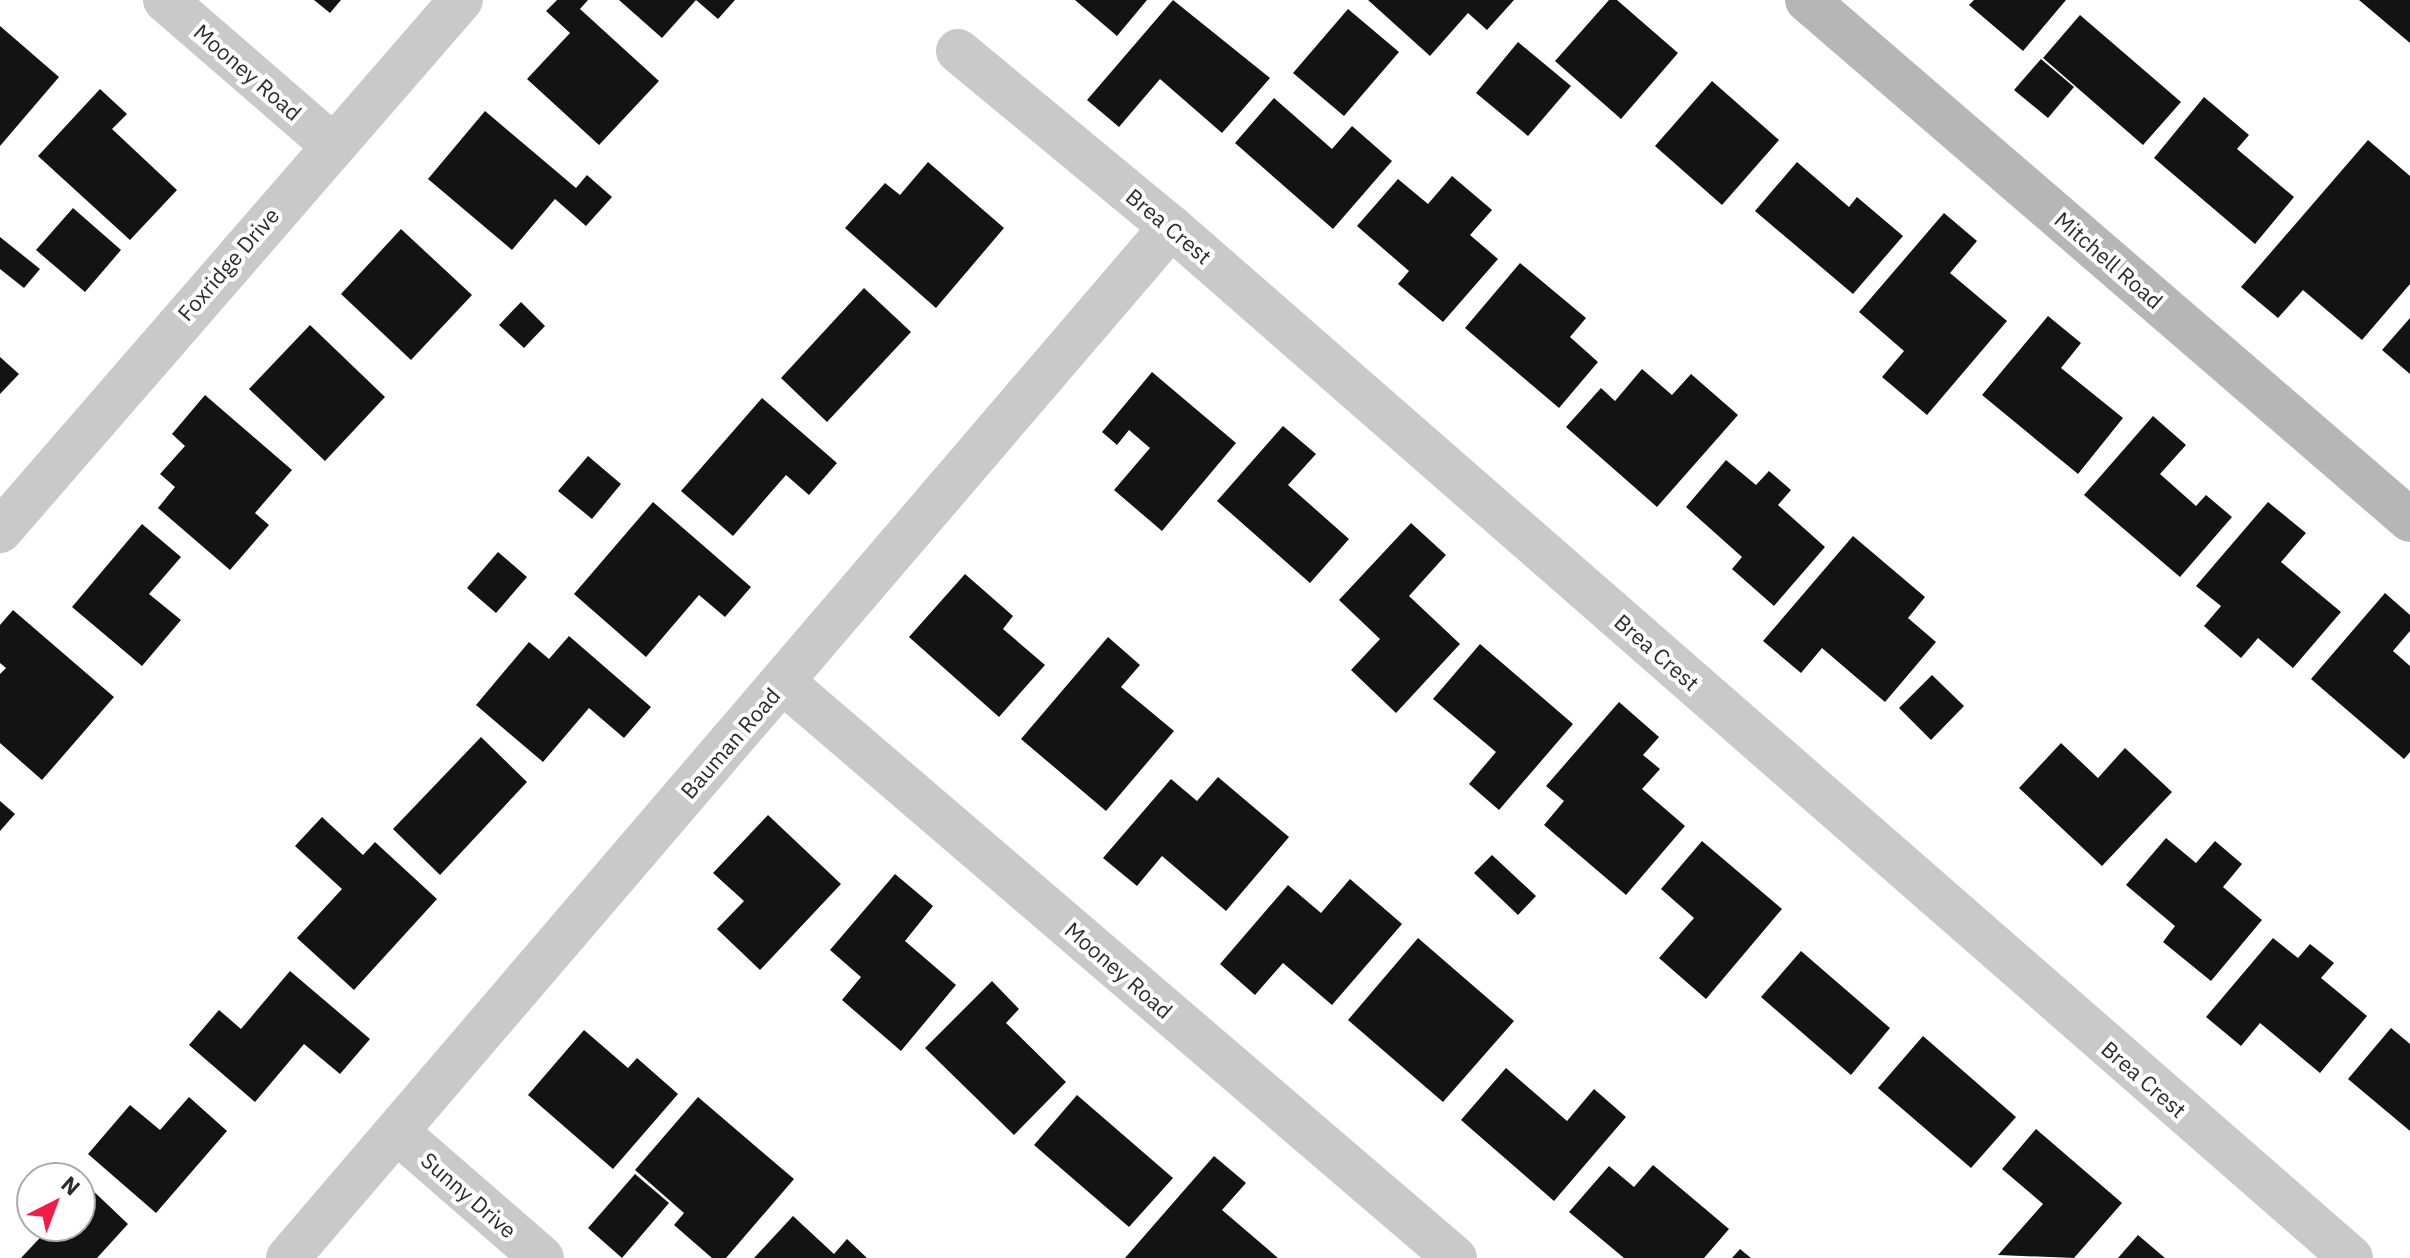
<!DOCTYPE html>
<style>
body{margin:0}
#map{position:relative;width:2410px;height:1258px;overflow:hidden;background:#fff;font-family:"IBM Plex Sans",sans-serif}
div>[style]{position:absolute}
.building>*{inset:0;background:#131313}
.street>*{height:44px;margin:-22px;padding:0 22px;transform-origin:22px;border-radius:22px;background:#c9c9c9}
.secondary>*{height:44px;margin:-22px;padding:0 22px;transform-origin:22px;border-radius:22px;background:#b6b6b6}
span{translate:-50% -50%;white-space:nowrap;text-align:center;line-height:1.15;-webkit-text-stroke:8px #fff;paint-order:stroke}
.street-label{font-size:22px;color:#2c2c2c}
.north{position:absolute;left:16px;top:1162px;width:80px;height:80px;box-sizing:border-box;background:#fff;border:2px solid #ababab;border-radius:50%;rotate:42deg;font-size:22px;font-weight:700;line-height:32px;text-align:center;color:#2c2c2c}
.north::after{content:'';display:block;margin:auto;width:28px;height:36px;background:#f41c46;clip-path:polygon(50% 0,100% 100%,50% 72%,0 100%)}
</style>
<div id="map">
<div class="building">
<div style="clip-path:polygon(314px 0,341px 0,330px 13px)"></div>
<div style="clip-path:polygon(557px 0,588px 0,580px 9px,659px 81px,599px 145px,527px 79px,570px 33px,546px 11px)"></div>
<div style="clip-path:polygon(619px 0,696px 0,662px 38px)"></div>
<div style="clip-path:polygon(696px 0,735px 0,718px 19px)"></div>
<div style="clip-path:polygon(1075px 0,1147px 0,1117px 36px)"></div>
<div style="clip-path:polygon(1173px 0,1270px 78px,1222px 133px,1160px 79px,1119px 127px,1087px 100px)"></div>
<div style="clip-path:polygon(1368px 0,1514px 0,1487px 30px,1468px 13px,1430px 56px)"></div>
<div style="clip-path:polygon(1609px 0,1617px 0,1678px 53px,1621px 119px,1555px 61px)"></div>
<div style="clip-path:polygon(1974px 0,2066px 0,2023px 51px,1969px 5px)"></div>
<div style="clip-path:polygon(2359px 0,2410px 0,2410px 43px)"></div>
<div style="clip-path:polygon(1348px 9px,1399px 52px,1344px 116px,1293px 73px)"></div>
<div style="clip-path:polygon(2080px 15px,2181px 102px,2143px 145px,2043px 58px)"></div>
<div style="clip-path:polygon(0 26px,59px 77px,0 146px)"></div>
<div style="clip-path:polygon(1518px 42px,1571px 86px,1528px 136px,1476px 93px)"></div>
<div style="clip-path:polygon(2041px 59px,2074px 87px,2048px 118px,2014px 90px)"></div>
<div style="clip-path:polygon(1712px 81px,1779px 140px,1722px 205px,1655px 146px)"></div>
<div style="clip-path:polygon(100px 89px,127px 114px,112px 129px,177px 190px,130px 240px,38px 156px)"></div>
<div style="clip-path:polygon(2204px 97px,2249px 135px,2237px 149px,2294px 197px,2255px 244px,2154px 158px)"></div>
<div style="clip-path:polygon(1274px 98px,1332px 149px,1352px 126px,1392px 161px,1333px 229px,1235px 143px)"></div>
<div style="clip-path:polygon(485px 111px,576px 188px,587px 175px,612px 197px,586px 226px,555px 199px,512px 250px,428px 179px)"></div>
<div style="clip-path:polygon(2368px 140px,2410px 176px,2410px 284px,2362px 340px,2303px 290px,2278px 318px,2241px 287px)"></div>
<div style="clip-path:polygon(928px 162px,1004px 228px,936px 308px,845px 228px,885px 183px,900px 195px)"></div>
<div style="clip-path:polygon(1797px 162px,1849px 207px,1857px 197px,1903px 236px,1853px 294px,1755px 211px)"></div>
<div style="clip-path:polygon(1452px 176px,1492px 210px,1470px 235px,1498px 259px,1443px 322px,1398px 284px,1409px 271px,1357px 226px,1398px 179px,1428px 204px)"></div>
<div style="clip-path:polygon(73px 208px,121px 250px,85px 292px,36px 250px)"></div>
<div style="clip-path:polygon(1944px 213px,1977px 241px,1950px 273px,2007px 321px,1927px 415px,1882px 377px,1904px 351px,1859px 312px)"></div>
<div style="clip-path:polygon(401px 229px,472px 295px,411px 360px,341px 294px)"></div>
<div style="clip-path:polygon(0 237px,40px 269px,24px 288px,0 269px)"></div>
<div style="clip-path:polygon(1520px 263px,1586px 318px,1570px 337px,1598px 362px,1559px 408px,1465px 328px)"></div>
<div style="clip-path:polygon(864px 288px,911px 332px,827px 422px,781px 378px)"></div>
<div style="clip-path:polygon(521px 302px,545px 326px,524px 348px,499px 325px)"></div>
<div style="clip-path:polygon(2048px 316px,2081px 343px,2061px 368px,2123px 418px,2078px 474px,1982px 395px)"></div>
<div style="clip-path:polygon(2410px 318px,2410px 374px,2382px 350px)"></div>
<div style="clip-path:polygon(310px 325px,385px 397px,325px 461px,249px 389px)"></div>
<div style="clip-path:polygon(0 357px,19px 374px,0 394px)"></div>
<div style="clip-path:polygon(1642px 369px,1672px 395px,1691px 374px,1738px 415px,1657px 507px,1566px 427px,1601px 388px,1615px 401px)"></div>
<div style="clip-path:polygon(1152px 372px,1236px 443px,1162px 531px,1114px 490px,1150px 448px,1129px 430px,1117px 445px,1102px 432px)"></div>
<div style="clip-path:polygon(205px 395px,292px 470px,255px 513px,269px 525px,230px 570px,158px 508px,175px 487px,160px 474px,185px 446px,172px 434px)"></div>
<div style="clip-path:polygon(762px 398px,837px 463px,809px 495px,786px 475px,733px 536px,681px 491px)"></div>
<div style="clip-path:polygon(2153px 416px,2186px 445px,2160px 474px,2196px 506px,2206px 495px,2232px 517px,2180px 577px,2084px 495px)"></div>
<div style="clip-path:polygon(1283px 426px,1316px 454px,1288px 485px,1349px 539px,1310px 583px,1217px 501px)"></div>
<div style="clip-path:polygon(588px 456px,621px 484px,592px 519px,558px 491px)"></div>
<div style="clip-path:polygon(1726px 460px,1756px 485px,1769px 471px,1791px 490px,1778px 505px,1825px 547px,1774px 606px,1732px 569px,1742px 557px,1686px 507px)"></div>
<div style="clip-path:polygon(653px 502px,751px 587px,725px 617px,699px 595px,646px 657px,574px 594px)"></div>
<div style="clip-path:polygon(2268px 502px,2306px 533px,2281px 562px,2341px 612px,2293px 668px,2258px 638px,2241px 658px,2204px 626px,2221px 606px,2196px 586px)"></div>
<div style="clip-path:polygon(1411px 523px,1446px 555px,1409px 596px,1460px 644px,1396px 713px,1351px 670px,1380px 639px,1339px 600px)"></div>
<div style="clip-path:polygon(142px 524px,181px 557px,149px 594px,181px 620px,142px 666px,72px 607px)"></div>
<div style="clip-path:polygon(1853px 536px,1925px 597px,1908px 618px,1936px 642px,1885px 702px,1822px 648px,1801px 673px,1763px 641px)"></div>
<div style="clip-path:polygon(498px 552px,527px 577px,496px 613px,467px 588px)"></div>
<div style="clip-path:polygon(965px 574px,1013px 616px,1003px 629px,1045px 665px,999px 717px,909px 637px)"></div>
<div style="clip-path:polygon(2385px 593px,2410px 615px,2410px 631px,2393px 651px,2410px 666px,2410px 752px,2404px 759px,2311px 679px)"></div>
<div style="clip-path:polygon(13px 610px,114px 697px,42px 780px,0 743px,0 674px,6px 668px,0 663px,0 625px)"></div>
<div style="clip-path:polygon(569px 636px,651px 707px,624px 738px,589px 708px,543px 762px,476px 705px,529px 642px,549px 659px)"></div>
<div style="clip-path:polygon(1108px 637px,1140px 665px,1121px 687px,1174px 731px,1106px 811px,1021px 739px)"></div>
<div style="clip-path:polygon(1480px 644px,1573px 724px,1499px 810px,1469px 784px,1496px 752px,1433px 699px)"></div>
<div style="clip-path:polygon(1932px 675px,1964px 706px,1931px 740px,1899px 708px)"></div>
<div style="clip-path:polygon(1619px 702px,1659px 737px,1643px 755px,1660px 769px,1642px 789px,1685px 826px,1626px 895px,1544px 825px,1564px 801px,1546px 786px)"></div>
<div style="clip-path:polygon(481px 737px,527px 782px,440px 875px,393px 829px)"></div>
<div style="clip-path:polygon(2061px 743px,2098px 778px,2125px 748px,2172px 792px,2102px 866px,2019px 788px)"></div>
<div style="clip-path:polygon(1218px 777px,1289px 837px,1226px 911px,1162px 856px,1137px 886px,1103px 858px,1171px 779px,1197px 801px)"></div>
<div style="clip-path:polygon(0 801px,15px 814px,0 831px)"></div>
<div style="clip-path:polygon(768px 815px,841px 884px,760px 970px,717px 929px,744px 901px,713px 873px)"></div>
<div style="clip-path:polygon(322px 817px,363px 855px,375px 842px,437px 899px,354px 990px,297px 938px,342px 889px,295px 846px)"></div>
<div style="clip-path:polygon(2166px 838px,2196px 863px,2215px 841px,2242px 864px,2223px 887px,2262px 920px,2211px 981px,2163px 942px,2175px 926px,2126px 885px)"></div>
<div style="clip-path:polygon(1702px 841px,1782px 909px,1706px 999px,1659px 958px,1694px 918px,1661px 889px)"></div>
<div style="clip-path:polygon(1492px 855px,1536px 896px,1518px 915px,1474px 873px)"></div>
<div style="clip-path:polygon(895px 874px,933px 906px,905px 941px,956px 985px,901px 1051px,842px 1000px,861px 977px,830px 950px)"></div>
<div style="clip-path:polygon(1350px 879px,1402px 924px,1332px 1005px,1283px 963px,1255px 995px,1220px 964px,1288px 885px,1321px 913px)"></div>
<div style="clip-path:polygon(1418px 938px,1514px 1021px,1443px 1102px,1348px 1020px)"></div>
<div style="clip-path:polygon(2273px 938px,2298px 958px,2310px 944px,2334px 963px,2321px 978px,2367px 1016px,2320px 1073px,2260px 1023px,2241px 1046px,2206px 1017px)"></div>
<div style="clip-path:polygon(1801px 951px,1890px 1028px,1851px 1075px,1761px 997px)"></div>
<div style="clip-path:polygon(290px 971px,370px 1039px,340px 1074px,304px 1044px,255px 1102px,189px 1045px,219px 1010px,241px 1029px)"></div>
<div style="clip-path:polygon(992px 981px,1019px 1009px,1006px 1023px,1066px 1082px,1014px 1135px,925px 1048px)"></div>
<div style="clip-path:polygon(2391px 1028px,2410px 1044px,2410px 1131px,2348px 1079px)"></div>
<div style="clip-path:polygon(584px 1030px,628px 1068px,637px 1058px,678px 1094px,613px 1169px,528px 1095px)"></div>
<div style="clip-path:polygon(1923px 1036px,2016px 1117px,1971px 1168px,1878px 1088px)"></div>
<div style="clip-path:polygon(1506px 1068px,1567px 1121px,1594px 1089px,1626px 1117px,1554px 1201px,1461px 1120px)"></div>
<div style="clip-path:polygon(1077px 1095px,1173px 1178px,1129px 1227px,1034px 1145px)"></div>
<div style="clip-path:polygon(189px 1097px,227px 1131px,156px 1213px,88px 1154px,130px 1105px,160px 1130px)"></div>
<div style="clip-path:polygon(698px 1097px,794px 1179px,726px 1258px,712px 1258px,674px 1225px,684px 1213px,635px 1170px)"></div>
<div style="clip-path:polygon(2036px 1129px,2122px 1203px,2074px 1258px,1998px 1255px,2043px 1204px,2002px 1169px)"></div>
<div style="clip-path:polygon(1214px 1156px,1246px 1183px,1222px 1210px,1278px 1258px,1125px 1258px)"></div>
<div style="clip-path:polygon(1653px 1165px,1729px 1229px,1704px 1258px,1624px 1258px,1569px 1212px,1609px 1166px,1634px 1187px)"></div>
<div style="clip-path:polygon(635px 1174px,669px 1203px,622px 1258px,588px 1228px)"></div>
<div style="clip-path:polygon(88px 1186px,128px 1224px,97px 1258px,21px 1258px,51px 1226px,80px 1226px,80px 1194px)"></div>
<div style="clip-path:polygon(793px 1216px,834px 1254px,847px 1239px,867px 1258px,754px 1258px)"></div>
<div style="clip-path:polygon(2138px 1235px,2165px 1258px,2118px 1258px)"></div>
<div style="clip-path:polygon(1740px 1249px,1751px 1258px,1732px 1258px)"></div>
</div>
<div class="street">
<div style="left:165px;top:0;width:220px;rotate:40.9deg"></div>
<div style="left:958px;top:51px;width:276px;rotate:39.6deg"></div>
<div style="left:1171px;top:227px;width:1567px;rotate:41.14deg"></div>
<div style="left:0;top:531px;width:703px;rotate:-49.04deg"></div>
<div style="left:783px;top:682px;width:885px;rotate:40.6deg"></div>
<div style="left:397px;top:1132px;width:192px;rotate:41deg"></div>
<div style="left:288px;top:1258px;width:1357px;rotate:-49.42deg"></div>
</div>
<div class="secondary">
<div style="left:1807px;top:0;width:796px;rotate:40.77deg"></div>
</div>
<div class="street-label">
<span style="left:248px;top:72px;rotate:41deg">Mooney Road</span>
<span style="left:1169px;top:226px;rotate:40deg">Brea Crest</span>
<span style="left:2109px;top:260px;rotate:41deg">Mitchell Road</span>
<span style="left:228px;top:264px;rotate:-49deg">Foxridge Drive</span>
<span style="left:1657px;top:652px;rotate:41deg">Brea Crest</span>
<span style="left:730px;top:743px;rotate:-49deg">Bauman Road</span>
<span style="left:1119px;top:970px;rotate:41deg">Mooney Road</span>
<span style="left:2144px;top:1079px;rotate:41deg">Brea Crest</span>
<span style="left:469px;top:1195px;rotate:41deg">Sunny Drive</span>
</div>
<div class="north">N</div>
</div>
